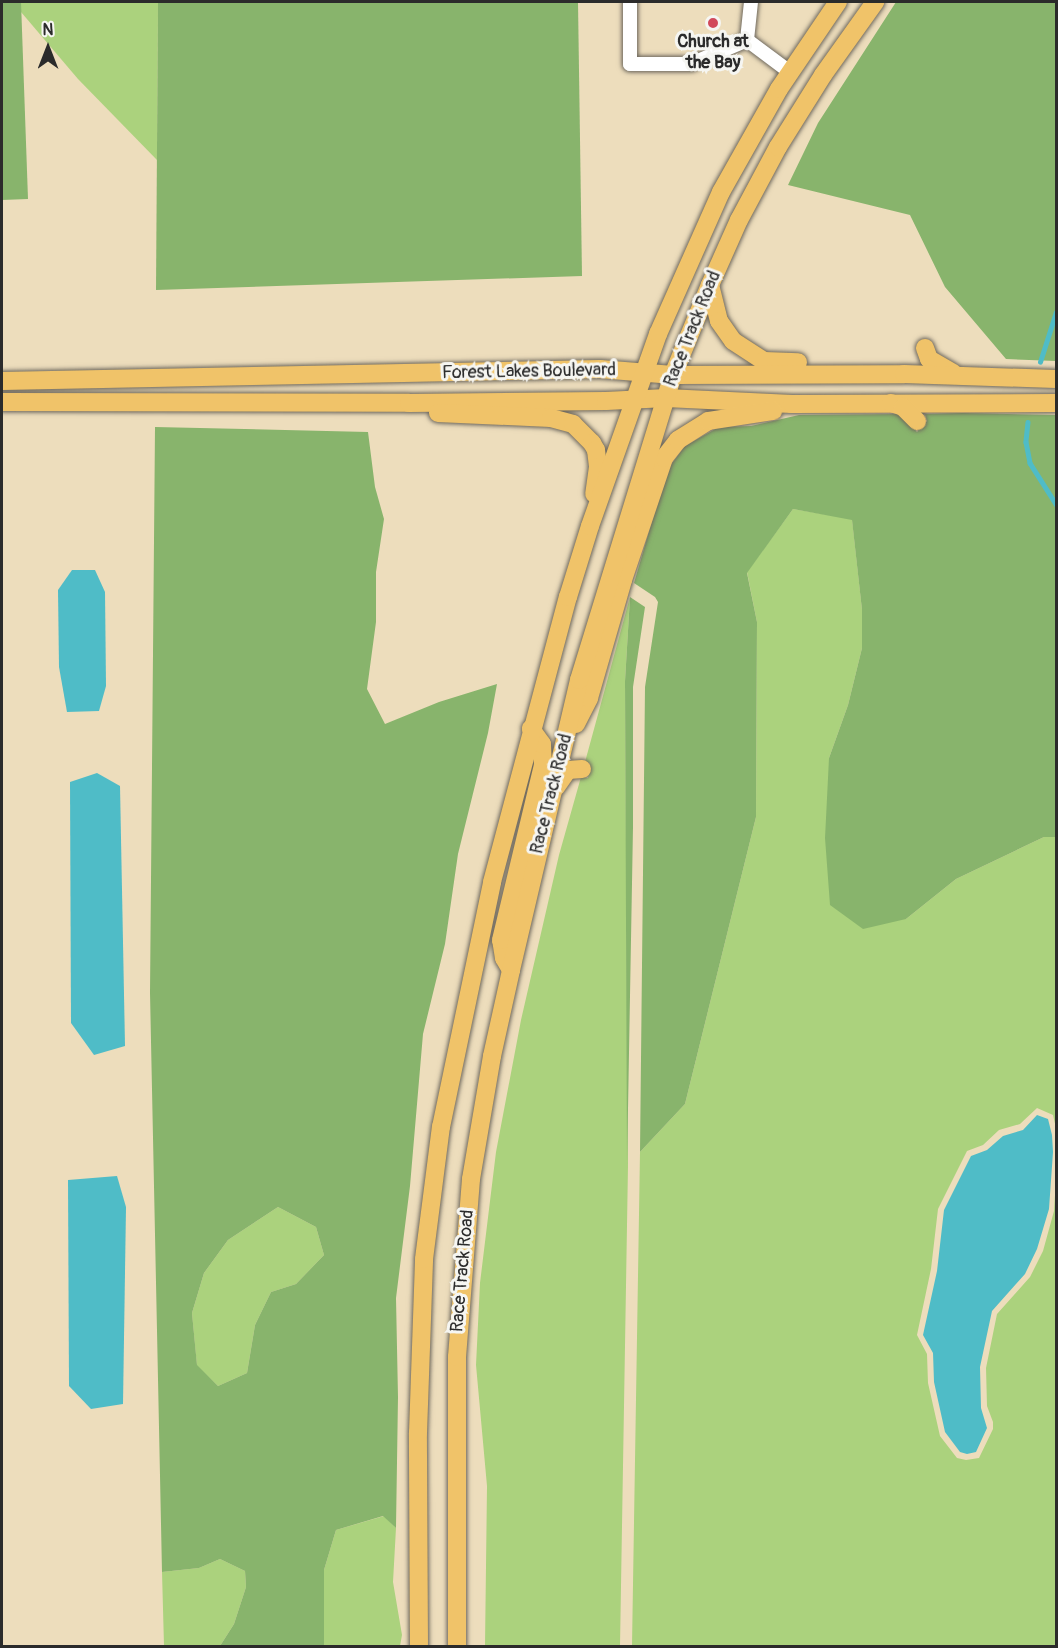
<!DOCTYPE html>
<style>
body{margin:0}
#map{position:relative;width:1058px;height:1648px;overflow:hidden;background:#edddbc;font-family:Pangolin,sans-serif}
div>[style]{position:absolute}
.green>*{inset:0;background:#abd27d}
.forest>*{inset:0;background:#88b46c}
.water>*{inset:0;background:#4fbcc7}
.stream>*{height:4.5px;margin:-2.25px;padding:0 2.25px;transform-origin:2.25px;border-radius:2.25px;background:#4fbcc7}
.roads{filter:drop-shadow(0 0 2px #6f695e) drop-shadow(0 0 2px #6f695e)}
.minor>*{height:14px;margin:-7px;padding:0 7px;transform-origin:7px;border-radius:7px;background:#fff}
.major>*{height:18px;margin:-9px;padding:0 9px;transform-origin:9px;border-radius:9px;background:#f0c369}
.dots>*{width:16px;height:16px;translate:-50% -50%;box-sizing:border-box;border:3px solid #f6f6f2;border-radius:50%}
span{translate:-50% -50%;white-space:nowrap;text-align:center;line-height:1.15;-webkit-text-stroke:6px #f6f6f2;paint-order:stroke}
.poi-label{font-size:18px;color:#2b2b2b;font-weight:700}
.street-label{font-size:18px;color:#2b2b2b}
.frame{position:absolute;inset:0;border:3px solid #2b2b2b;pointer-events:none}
.north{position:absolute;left:18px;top:18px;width:60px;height:60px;-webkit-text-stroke:4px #f6f6f2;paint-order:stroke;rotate:0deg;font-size:16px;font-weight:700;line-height:24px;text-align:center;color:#2b2b2b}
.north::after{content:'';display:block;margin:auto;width:21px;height:27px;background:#2b2b2b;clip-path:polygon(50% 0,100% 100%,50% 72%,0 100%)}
</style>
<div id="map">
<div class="green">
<div style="clip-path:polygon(21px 2px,158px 2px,157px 160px,78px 79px,21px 12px)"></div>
<div style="clip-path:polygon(793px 509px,852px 519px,862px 610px,862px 648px,848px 705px,829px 758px,906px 919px,956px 879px,1044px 837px,1056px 837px,1056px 1128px,1053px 1115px,1037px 1108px,1020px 1124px,999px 1130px,983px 1145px,967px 1151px,938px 1209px,931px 1269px,917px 1335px,927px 1354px,928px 1383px,940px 1436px,957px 1458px,966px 1460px,979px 1458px,993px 1429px,993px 1422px,987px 1406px,986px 1368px,997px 1314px,1030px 1277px,1043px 1251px,1054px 1211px,1056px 1179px,1056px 1646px,632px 1646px,640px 1152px,685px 1104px,756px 817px,757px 622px,747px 572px)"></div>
<div style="clip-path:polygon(630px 597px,625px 681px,628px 1166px,620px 1646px,485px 1646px,487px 1486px,476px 1365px,480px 1283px,496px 1152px,521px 1020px,559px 855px,581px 777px,588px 778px,590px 763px,585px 762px)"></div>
<div style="clip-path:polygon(278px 1207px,316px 1227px,324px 1255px,296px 1284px,271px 1292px,255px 1325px,247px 1373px,218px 1386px,197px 1366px,192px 1313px,204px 1273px,228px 1240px)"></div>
<div style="clip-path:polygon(384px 1516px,396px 1528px,393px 1582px,402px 1635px,400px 1646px,324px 1646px,324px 1570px,336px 1530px)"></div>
<div style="clip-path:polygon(220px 1559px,245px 1571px,246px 1587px,234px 1624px,220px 1646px,164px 1646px,162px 1572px,199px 1568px)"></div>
</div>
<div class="forest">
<div style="clip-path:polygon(2px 2px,21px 2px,28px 199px,2px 200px)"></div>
<div style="clip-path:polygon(158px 2px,578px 2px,582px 276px,156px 290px)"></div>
<div style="clip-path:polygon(896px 2px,1056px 2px,1056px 361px,1006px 359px,945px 287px,910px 215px,788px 185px,818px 123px)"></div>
<div style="clip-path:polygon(962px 413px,1056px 415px,1056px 837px,1044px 837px,956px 879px,906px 919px,863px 929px,830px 905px,825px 838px,829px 758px,848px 705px,862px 648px,862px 610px,852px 520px,793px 509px,747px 573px,757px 622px,756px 817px,685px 1104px,640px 1152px,645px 687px,658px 602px,655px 597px,634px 583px,667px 470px,685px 446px,719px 427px,751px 426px,799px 415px,900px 414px,917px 432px,927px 421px,925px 414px)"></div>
<div style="clip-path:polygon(evenodd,155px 427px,368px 432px,375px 487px,384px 519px,376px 572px,376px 622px,367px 689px,385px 724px,439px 702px,497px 684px,488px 733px,458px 854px,445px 944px,423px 1034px,410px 1186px,396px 1298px,398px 1397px,396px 1528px,383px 1516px,336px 1530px,324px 1570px,324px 1646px,220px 1646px,234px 1624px,246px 1587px,245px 1571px,220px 1559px,199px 1568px,162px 1572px,150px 993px,155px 427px,278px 1207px,316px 1227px,324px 1255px,296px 1284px,271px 1292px,255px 1325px,247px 1373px,218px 1386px,197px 1365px,192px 1313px,204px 1273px,228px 1240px,278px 1207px)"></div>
<div style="clip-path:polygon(630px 597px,645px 607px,633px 687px,633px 827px,627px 1166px,625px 681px)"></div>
</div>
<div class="water">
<div style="clip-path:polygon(72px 570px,95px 570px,105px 592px,106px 686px,99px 711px,67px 712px,59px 667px,58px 590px)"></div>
<div style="clip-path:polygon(97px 773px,120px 786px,125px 1046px,94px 1055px,71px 1023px,70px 782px)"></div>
<div style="clip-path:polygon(1037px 1115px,1048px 1119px,1052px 1135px,1053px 1152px,1049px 1209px,1037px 1249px,1025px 1274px,992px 1311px,980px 1367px,981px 1408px,987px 1428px,976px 1452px,967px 1454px,960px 1452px,945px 1432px,934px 1382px,933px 1353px,923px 1335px,937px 1271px,944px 1210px,971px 1156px,987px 1150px,1003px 1136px,1023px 1130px)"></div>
<div style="clip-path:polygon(117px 1176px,126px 1207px,123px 1404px,91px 1409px,69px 1386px,68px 1180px)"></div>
</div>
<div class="stream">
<div style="left:1040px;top:362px;width:52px;rotate:-72.3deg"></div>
<div style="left:1028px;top:422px;width:20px;rotate:96deg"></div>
<div style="left:1026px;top:442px;width:21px;rotate:79deg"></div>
<div style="left:1030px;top:463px;width:49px;rotate:57.6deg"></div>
</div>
<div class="roads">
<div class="minor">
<div style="left:630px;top:2px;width:62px;rotate:90deg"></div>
<div style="left:630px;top:64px;width:61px"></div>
<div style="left:691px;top:64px;width:61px;rotate:-23.2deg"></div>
<div style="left:747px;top:40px;width:54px;rotate:36.7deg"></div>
<div style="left:747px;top:40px;width:38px;rotate:-84deg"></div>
</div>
<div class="major">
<div style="left:710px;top:285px;width:37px;rotate:76deg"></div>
<div style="left:719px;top:321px;width:24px;rotate:55deg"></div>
<div style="left:733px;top:341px;width:37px;rotate:33deg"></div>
<div style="left:764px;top:361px;width:34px;rotate:2deg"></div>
<div style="left:925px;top:348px;width:12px;rotate:70deg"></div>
<div style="left:929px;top:359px;width:28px;rotate:30deg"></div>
<div style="left:2px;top:381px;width:598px;rotate:-1.15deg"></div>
<div style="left:600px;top:369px;width:73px;rotate:4.7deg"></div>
<div style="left:673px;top:375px;width:231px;rotate:-0.2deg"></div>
<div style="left:904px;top:374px;width:152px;rotate:1.9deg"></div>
<div style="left:2px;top:402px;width:407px;rotate:0.1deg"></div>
<div style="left:409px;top:403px;width:197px;rotate:-0.6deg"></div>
<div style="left:606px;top:401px;width:60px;rotate:-2.9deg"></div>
<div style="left:666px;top:398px;width:126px;rotate:2.7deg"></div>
<div style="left:792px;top:404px;width:264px;rotate:-0.2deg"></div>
<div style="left:891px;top:403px;width:13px;rotate:18deg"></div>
<div style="left:903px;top:407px;width:20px;rotate:45deg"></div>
<div style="left:438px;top:413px;width:113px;rotate:2.5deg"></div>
<div style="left:551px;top:418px;width:23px;rotate:15deg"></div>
<div style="left:573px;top:424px;width:27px;rotate:45deg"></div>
<div style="left:592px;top:443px;width:8px;rotate:60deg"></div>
<div style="left:596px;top:450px;width:17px;rotate:83deg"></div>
<div style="left:598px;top:467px;width:27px;rotate:98deg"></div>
<div style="left:576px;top:724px;width:29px;rotate:-63deg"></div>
<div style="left:589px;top:698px;width:123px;rotate:-73.9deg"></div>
<div style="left:623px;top:580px;width:129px;rotate:-71.4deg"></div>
<div style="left:664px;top:458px;width:23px;rotate:-52deg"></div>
<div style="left:678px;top:440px;width:36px;rotate:-32deg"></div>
<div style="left:708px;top:421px;width:66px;rotate:-8.7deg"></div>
<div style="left:556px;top:787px;width:21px;rotate:-55deg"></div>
<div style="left:568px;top:770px;width:14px;rotate:-4deg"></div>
<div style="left:511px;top:970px;width:14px;rotate:-120deg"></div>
<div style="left:504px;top:958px;width:18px;rotate:-99deg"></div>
<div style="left:501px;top:940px;width:180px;rotate:-76.5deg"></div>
<div style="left:543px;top:765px;width:21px;rotate:-93deg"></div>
<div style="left:542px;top:744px;width:19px;rotate:-126deg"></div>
<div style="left:419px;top:1646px;width:213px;rotate:-90.3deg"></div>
<div style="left:418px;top:1433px;width:174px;rotate:-88deg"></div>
<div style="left:424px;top:1259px;width:133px;rotate:-82.7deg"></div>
<div style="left:441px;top:1127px;width:250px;rotate:-78.2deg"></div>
<div style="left:492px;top:882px;width:295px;rotate:-75.1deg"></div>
<div style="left:568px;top:597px;width:74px;rotate:-72.8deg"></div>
<div style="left:590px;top:526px;width:204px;rotate:-70.5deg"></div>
<div style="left:658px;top:334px;width:155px;rotate:-66.1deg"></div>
<div style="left:721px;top:192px;width:118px;rotate:-60.6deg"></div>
<div style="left:779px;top:89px;width:105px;rotate:-55.9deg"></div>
<div style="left:457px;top:1646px;width:289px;rotate:-90deg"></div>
<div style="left:457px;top:1357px;width:179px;rotate:-85.5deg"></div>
<div style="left:471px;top:1179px;width:125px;rotate:-80.3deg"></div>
<div style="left:492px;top:1056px;width:88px;rotate:-77.5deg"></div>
<div style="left:511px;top:970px;width:298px;rotate:-76.8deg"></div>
<div style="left:579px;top:680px;width:319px;rotate:-72.9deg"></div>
<div style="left:673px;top:375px;width:97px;rotate:-67.7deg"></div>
<div style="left:710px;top:285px;width:71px;rotate:-66deg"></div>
<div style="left:739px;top:220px;width:83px;rotate:-61.9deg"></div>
<div style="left:778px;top:147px;width:85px;rotate:-58deg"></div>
<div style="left:823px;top:75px;width:90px;rotate:-54.5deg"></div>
</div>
</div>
<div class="dots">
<div style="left:713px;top:23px;background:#d1495b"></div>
</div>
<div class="poi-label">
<span style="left:713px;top:53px">Church at<br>the Bay</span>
</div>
<div class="street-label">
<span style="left:693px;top:329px;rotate:-68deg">Race Track Road</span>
<span style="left:529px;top:372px;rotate:-1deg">Forest Lakes Boulevard</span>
<span style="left:552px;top:794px;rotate:-76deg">Race Track Road</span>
<span style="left:463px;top:1271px;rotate:-85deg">Race Track Road</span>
</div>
<div class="frame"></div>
<div class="north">N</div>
</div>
